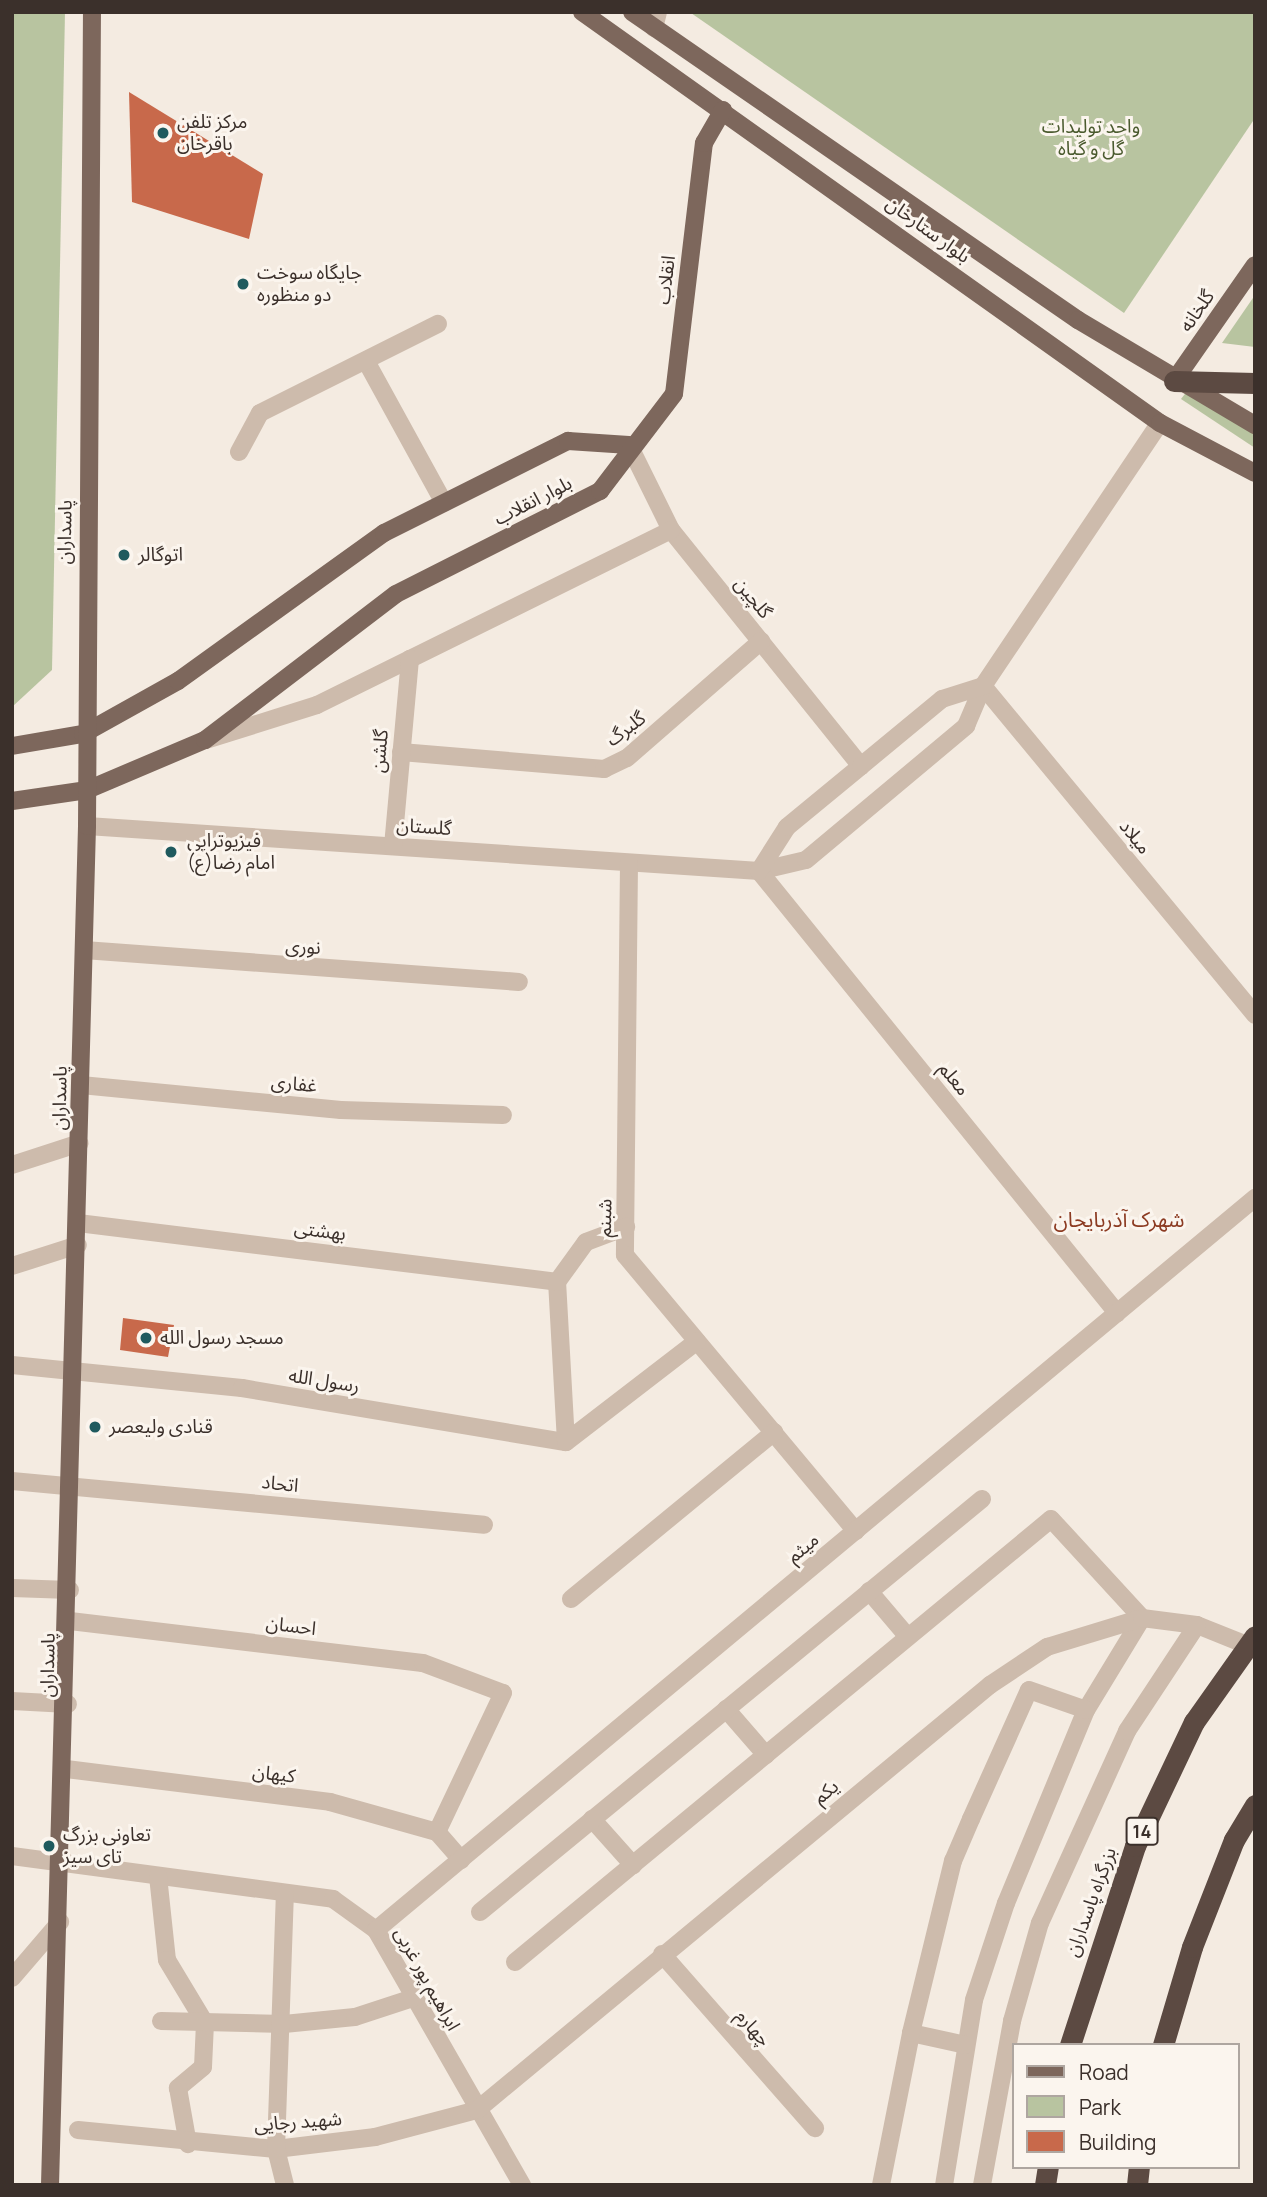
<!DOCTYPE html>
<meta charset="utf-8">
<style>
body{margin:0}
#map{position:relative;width:1267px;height:2197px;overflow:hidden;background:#f4ebe1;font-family:Manrope,"Noto Sans Arabic",sans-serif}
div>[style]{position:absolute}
.green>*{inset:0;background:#b8c4a0}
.building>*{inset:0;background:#c8694b}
.minor>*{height:18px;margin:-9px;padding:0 9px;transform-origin:9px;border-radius:9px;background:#cdbbac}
.major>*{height:18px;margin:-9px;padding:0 9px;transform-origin:9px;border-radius:9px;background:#7d675c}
.highway>*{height:21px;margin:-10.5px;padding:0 10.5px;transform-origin:10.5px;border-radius:10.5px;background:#5c4a42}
.dots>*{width:19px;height:19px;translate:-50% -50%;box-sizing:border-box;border:4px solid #fbf5ee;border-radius:50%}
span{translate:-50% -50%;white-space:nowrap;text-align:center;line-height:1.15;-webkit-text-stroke:6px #fbf5ee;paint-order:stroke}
.shield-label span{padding:2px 5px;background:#fbf5ee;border:2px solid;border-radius:5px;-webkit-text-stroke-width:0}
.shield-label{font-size:18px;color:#3b302b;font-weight:700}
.poi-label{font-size:19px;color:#3b302b}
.left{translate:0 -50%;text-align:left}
.park-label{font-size:19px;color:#4a5a2e}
.street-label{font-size:19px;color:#3b302b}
.neighbourhood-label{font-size:21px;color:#8c3b22}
.frame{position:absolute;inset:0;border:14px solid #3b302b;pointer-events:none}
.legend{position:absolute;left:1012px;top:2043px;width:228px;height:126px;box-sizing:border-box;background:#fbf5ee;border:2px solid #aea6a0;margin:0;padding:9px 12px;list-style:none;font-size:21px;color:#3b302b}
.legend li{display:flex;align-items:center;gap:14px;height:35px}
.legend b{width:35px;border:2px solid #aea6a0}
</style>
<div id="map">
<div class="green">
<div style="clip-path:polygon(12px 12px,65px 12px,52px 670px,12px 707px)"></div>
<div style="clip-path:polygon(1255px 12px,1255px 118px,1124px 313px,691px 13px)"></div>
<div style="clip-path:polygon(1255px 295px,1255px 347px,1222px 343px)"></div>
<div style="clip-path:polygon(1188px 390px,1255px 425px,1255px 448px,1181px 399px)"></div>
</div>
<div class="building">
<div style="clip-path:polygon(129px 92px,263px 174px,249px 239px,132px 202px)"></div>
<div style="clip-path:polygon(123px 1318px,174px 1325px,168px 1357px,120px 1350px)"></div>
</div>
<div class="minor">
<div style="left:654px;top:28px;width:16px;rotate:-76deg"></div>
<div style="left:366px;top:361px;width:162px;rotate:61.2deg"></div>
<div style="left:629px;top:445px;width:95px;rotate:63.7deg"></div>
<div style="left:671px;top:530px;width:303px;rotate:51.2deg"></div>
<div style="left:239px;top:452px;width:44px;rotate:-61.7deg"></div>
<div style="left:260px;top:413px;width:199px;rotate:-26.6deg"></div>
<div style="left:983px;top:686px;width:427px;rotate:50.4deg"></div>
<div style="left:206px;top:740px;width:116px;rotate:-17.5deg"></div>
<div style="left:317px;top:705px;width:395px;rotate:-26.3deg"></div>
<div style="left:401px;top:752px;width:204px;rotate:4.8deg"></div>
<div style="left:604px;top:769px;width:25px;rotate:-26deg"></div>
<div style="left:627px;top:758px;width:178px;rotate:-41.1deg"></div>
<div style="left:87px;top:826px;width:674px;rotate:3.83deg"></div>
<div style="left:759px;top:871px;width:48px;rotate:-13.2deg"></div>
<div style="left:806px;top:860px;width:209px;rotate:-39.9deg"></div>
<div style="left:966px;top:726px;width:43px;rotate:-67deg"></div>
<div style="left:983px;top:686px;width:317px;rotate:-56.1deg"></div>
<div style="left:393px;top:846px;width:188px;rotate:-84.8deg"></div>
<div style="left:629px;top:863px;width:392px;rotate:90.6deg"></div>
<div style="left:625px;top:1255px;width:360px;rotate:50.1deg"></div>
<div style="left:759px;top:871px;width:569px;rotate:50.99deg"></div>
<div style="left:759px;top:871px;width:52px;rotate:-57.5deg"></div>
<div style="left:787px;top:827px;width:96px;rotate:-39.5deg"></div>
<div style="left:861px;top:766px;width:105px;rotate:-39.6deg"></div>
<div style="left:942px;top:699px;width:43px;rotate:-17.6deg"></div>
<div style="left:84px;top:950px;width:436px;rotate:4.2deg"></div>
<div style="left:81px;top:1085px;width:261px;rotate:5.5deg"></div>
<div style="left:341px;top:1110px;width:162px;rotate:1.8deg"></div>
<div style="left:12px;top:1165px;width:71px;rotate:-17.9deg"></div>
<div style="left:78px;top:1223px;width:483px;rotate:7deg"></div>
<div style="left:12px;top:1266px;width:69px;rotate:-17.7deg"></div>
<div style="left:12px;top:1365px;width:231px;rotate:5.7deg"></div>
<div style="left:242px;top:1388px;width:328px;rotate:9.5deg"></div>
<div style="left:566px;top:1442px;width:160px;rotate:-93.2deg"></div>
<div style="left:557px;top:1282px;width:49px;rotate:-54.1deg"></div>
<div style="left:586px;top:1242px;width:43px;rotate:-20.6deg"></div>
<div style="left:566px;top:1442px;width:165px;rotate:-37.6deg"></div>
<div style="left:12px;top:1481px;width:474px;rotate:5.3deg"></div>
<div style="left:12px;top:1588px;width:58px;rotate:2deg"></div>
<div style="left:869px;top:1591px;width:60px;rotate:49.7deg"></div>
<div style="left:571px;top:1599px;width:263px;rotate:-39.4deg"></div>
<div style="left:70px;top:1621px;width:355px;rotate:6.8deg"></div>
<div style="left:423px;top:1663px;width:85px;rotate:20.6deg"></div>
<div style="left:503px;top:1693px;width:154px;rotate:115.4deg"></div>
<div style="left:12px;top:1701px;width:56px;rotate:3.1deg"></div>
<div style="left:726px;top:1709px;width:61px;rotate:49deg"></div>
<div style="left:66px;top:1769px;width:266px;rotate:7.1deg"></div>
<div style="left:330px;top:1802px;width:111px;rotate:15.7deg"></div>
<div style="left:437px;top:1832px;width:37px;rotate:49deg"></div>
<div style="left:592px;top:1819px;width:62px;rotate:48.3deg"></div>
<div style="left:12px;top:1856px;width:324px;rotate:7.6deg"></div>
<div style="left:333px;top:1899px;width:53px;rotate:35.8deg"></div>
<div style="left:376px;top:1930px;width:294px;rotate:60.2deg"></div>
<div style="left:158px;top:1876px;width:84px;rotate:83.9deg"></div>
<div style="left:167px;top:1960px;width:74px;rotate:58.9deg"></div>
<div style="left:205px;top:2023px;width:44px;rotate:92.6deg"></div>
<div style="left:203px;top:2067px;width:33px;rotate:140deg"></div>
<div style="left:178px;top:2088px;width:57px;rotate:79.9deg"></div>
<div style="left:480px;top:1912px;width:650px;rotate:-39.44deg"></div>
<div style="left:376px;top:1930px;width:1144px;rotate:-39.79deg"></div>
<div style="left:662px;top:1954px;width:232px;rotate:48.7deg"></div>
<div style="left:515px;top:1962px;width:695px;rotate:-39.57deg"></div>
<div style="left:1051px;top:1519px;width:134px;rotate:47.4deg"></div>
<div style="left:1142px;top:1618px;width:108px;rotate:121.3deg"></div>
<div style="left:1086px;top:1710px;width:209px;rotate:112.5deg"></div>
<div style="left:1006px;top:1903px;width:102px;rotate:108.3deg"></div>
<div style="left:974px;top:2000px;width:187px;rotate:99.2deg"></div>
<div style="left:12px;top:1978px;width:74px;rotate:-49.4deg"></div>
<div style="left:161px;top:2021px;width:123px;rotate:1.4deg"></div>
<div style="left:284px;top:2024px;width:71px;rotate:-5.6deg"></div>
<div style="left:355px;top:2017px;width:61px;rotate:-18.1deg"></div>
<div style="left:911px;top:2033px;width:56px;rotate:12.3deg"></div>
<div style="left:78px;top:2130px;width:199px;rotate:5.5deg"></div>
<div style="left:276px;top:2149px;width:100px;rotate:-6.9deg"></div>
<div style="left:375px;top:2137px;width:106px;rotate:-14.8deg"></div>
<div style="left:477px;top:2110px;width:666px;rotate:-39.64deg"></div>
<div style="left:990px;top:1685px;width:69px;rotate:-33.7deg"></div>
<div style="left:1047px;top:1647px;width:99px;rotate:-17deg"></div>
<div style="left:1142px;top:1618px;width:55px;rotate:7.3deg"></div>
<div style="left:1197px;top:1625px;width:54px;rotate:21.8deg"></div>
<div style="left:285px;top:2185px;width:37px;rotate:-104deg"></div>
<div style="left:276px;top:2149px;width:256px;rotate:-88deg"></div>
<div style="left:881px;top:2185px;width:155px;rotate:-78.8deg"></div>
<div style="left:911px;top:2033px;width:177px;rotate:-76.3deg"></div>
<div style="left:953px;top:1861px;width:46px;rotate:-66.8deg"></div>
<div style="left:971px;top:1819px;width:141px;rotate:-65.8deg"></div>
<div style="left:1029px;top:1690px;width:60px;rotate:19.3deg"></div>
<div style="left:982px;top:2185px;width:167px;rotate:-79.6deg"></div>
<div style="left:1012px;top:2021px;width:102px;rotate:-74.1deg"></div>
<div style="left:1040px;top:1923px;width:211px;rotate:-65.6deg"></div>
<div style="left:1127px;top:1731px;width:127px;rotate:-56.6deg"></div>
</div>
<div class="major">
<div style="left:582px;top:12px;width:709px;rotate:35.42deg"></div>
<div style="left:1160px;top:423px;width:107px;rotate:27.8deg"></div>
<div style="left:632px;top:12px;width:542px;rotate:34.63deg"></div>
<div style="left:1078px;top:320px;width:206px;rotate:30.7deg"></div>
<div style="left:1174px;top:381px;width:141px;rotate:-55.1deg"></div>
<div style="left:12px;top:746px;width:72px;rotate:-9.6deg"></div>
<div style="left:83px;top:734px;width:109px;rotate:-29.2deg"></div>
<div style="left:178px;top:681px;width:254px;rotate:-35.7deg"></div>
<div style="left:384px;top:533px;width:206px;rotate:-26.6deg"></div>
<div style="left:568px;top:441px;width:61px;rotate:3.8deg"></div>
<div style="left:12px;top:801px;width:76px;rotate:-8.3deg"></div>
<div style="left:87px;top:790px;width:128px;rotate:-23deg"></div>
<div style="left:205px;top:740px;width:240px;rotate:-37.4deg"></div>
<div style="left:396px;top:594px;width:229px;rotate:-26.8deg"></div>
<div style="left:600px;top:491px;width:122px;rotate:-52.7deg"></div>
<div style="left:674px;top:394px;width:253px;rotate:-83.2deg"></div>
<div style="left:704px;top:143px;width:38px;rotate:-60deg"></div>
<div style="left:50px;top:2185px;width:1360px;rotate:-88.44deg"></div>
<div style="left:87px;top:826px;width:814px;rotate:-89.65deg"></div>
</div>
<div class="highway">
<div style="left:1174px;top:381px;width:81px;rotate:1.4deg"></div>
<div style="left:1070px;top:2045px;width:209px;rotate:-71.9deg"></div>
<div style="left:1135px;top:1846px;width:137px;rotate:-64.6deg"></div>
<div style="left:1194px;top:1722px;width:105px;rotate:-54.7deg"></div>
<div style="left:1163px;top:2045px;width:102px;rotate:-73.5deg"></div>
<div style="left:1192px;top:1947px;width:115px;rotate:-68.6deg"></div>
<div style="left:1234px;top:1840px;width:41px;rotate:-59deg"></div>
<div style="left:1045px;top:2185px;width:18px;rotate:-81deg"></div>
<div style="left:1137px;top:2185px;width:18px;rotate:-84deg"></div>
</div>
<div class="dots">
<div style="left:163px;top:133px;background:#1f5a5e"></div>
<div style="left:243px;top:284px;background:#1f5a5e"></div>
<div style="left:124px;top:555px;background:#1f5a5e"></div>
<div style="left:171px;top:852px;background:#1f5a5e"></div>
<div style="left:146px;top:1338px;background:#1f5a5e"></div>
<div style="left:95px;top:1427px;background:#1f5a5e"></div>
<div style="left:49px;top:1846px;background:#1f5a5e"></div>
</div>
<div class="shield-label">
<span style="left:1142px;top:1831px">14</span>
</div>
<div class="poi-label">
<span class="left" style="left:177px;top:133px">مرکز تلفن<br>باقرخان</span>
<span class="left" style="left:257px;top:284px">جایگاه سوخت<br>دو منظوره</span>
<span class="left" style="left:138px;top:555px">اتوگالر</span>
<span class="left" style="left:187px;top:852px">فیزیوتراپی<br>امام رضا(ع)</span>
<span class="left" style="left:160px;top:1338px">مسجد رسول الله</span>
<span class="left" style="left:109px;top:1427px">قنادی ولیعصر</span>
<span class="left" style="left:63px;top:1846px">تعاونی بزرگ<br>تای سیز</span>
</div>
<div class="park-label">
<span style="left:1091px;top:138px">واحد تولیدات<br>گل و گیاه</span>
</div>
<div class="street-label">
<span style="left:928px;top:230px;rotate:36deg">بلوار ستارخان</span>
<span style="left:666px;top:280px;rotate:-83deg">انقلاب</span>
<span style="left:1197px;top:311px;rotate:-55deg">گلخانه</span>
<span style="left:533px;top:501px;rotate:-27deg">بلوار انقلاب</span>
<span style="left:65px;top:532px;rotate:-89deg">پاسداران</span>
<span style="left:753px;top:598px;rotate:51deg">گلچین</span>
<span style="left:626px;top:729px;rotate:-37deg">گلبرگ</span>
<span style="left:380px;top:751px;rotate:-85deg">گلشن</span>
<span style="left:424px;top:827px;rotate:4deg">گلستان</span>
<span style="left:1135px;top:837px;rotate:51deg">میلاد</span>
<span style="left:303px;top:947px;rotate:3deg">نوری</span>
<span style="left:954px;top:1079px;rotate:51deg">معلم</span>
<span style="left:294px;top:1084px;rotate:5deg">غفاری</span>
<span style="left:60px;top:1098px;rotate:-89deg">پاسداران</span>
<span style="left:605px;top:1218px;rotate:-89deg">شبنم</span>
<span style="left:320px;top:1231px;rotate:7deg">بهشتی</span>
<span style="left:324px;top:1381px;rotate:9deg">رسول الله</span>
<span style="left:280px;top:1484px;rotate:6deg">اتحاد</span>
<span style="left:803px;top:1548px;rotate:-40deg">میثم</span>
<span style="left:291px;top:1626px;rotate:7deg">احسان</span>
<span style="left:48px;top:1665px;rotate:-89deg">پاسداران</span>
<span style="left:274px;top:1774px;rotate:7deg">کیهان</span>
<span style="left:826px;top:1792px;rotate:-39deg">یکم</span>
<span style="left:1091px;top:1902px;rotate:-70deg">بزرگراه پاسداران</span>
<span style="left:427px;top:1979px;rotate:61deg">ابراهیم پور غربی</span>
<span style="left:753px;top:2028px;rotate:49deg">چهارم</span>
<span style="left:298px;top:2122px;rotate:-4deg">شهید رجایی</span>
</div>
<div class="neighbourhood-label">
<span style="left:1119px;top:1219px">شهرک آذربایجان</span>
</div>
<div class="frame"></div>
<ul class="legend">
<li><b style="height:9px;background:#7d675c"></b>Road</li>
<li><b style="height:19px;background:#b8c4a0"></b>Park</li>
<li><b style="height:19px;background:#c8694b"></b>Building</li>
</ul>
</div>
